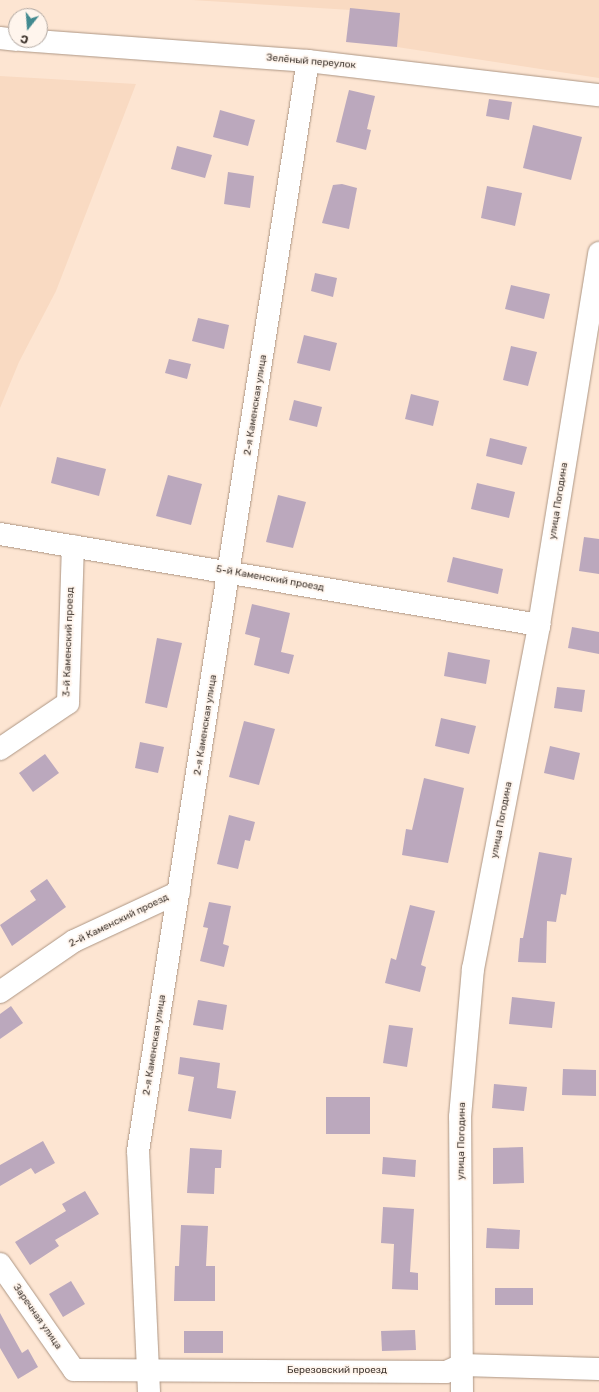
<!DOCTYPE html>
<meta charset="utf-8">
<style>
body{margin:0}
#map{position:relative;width:599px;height:1392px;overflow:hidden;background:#fde5d2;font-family:Rubik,sans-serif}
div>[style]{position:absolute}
.built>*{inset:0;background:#f9dac2}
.building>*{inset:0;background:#bba8bd}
.roads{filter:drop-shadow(0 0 1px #ad9684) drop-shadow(0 0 1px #ad9684)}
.street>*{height:22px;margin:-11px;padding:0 11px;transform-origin:11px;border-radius:11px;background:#fff}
.secondary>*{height:22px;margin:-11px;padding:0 11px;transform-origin:11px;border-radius:11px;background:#fff}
span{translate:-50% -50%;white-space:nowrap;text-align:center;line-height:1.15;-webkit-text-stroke:3.5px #fff5ed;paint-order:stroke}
.street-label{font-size:10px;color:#3f352e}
.north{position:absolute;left:8px;top:8px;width:40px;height:40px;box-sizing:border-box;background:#fff5ed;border:1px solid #b2a8a1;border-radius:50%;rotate:197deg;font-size:11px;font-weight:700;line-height:16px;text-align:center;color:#3f352e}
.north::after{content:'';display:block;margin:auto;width:14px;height:18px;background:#428a90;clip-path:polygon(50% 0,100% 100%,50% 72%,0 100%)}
</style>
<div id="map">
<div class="built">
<div style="clip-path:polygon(192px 0,599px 0,599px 78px,397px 47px,399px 13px)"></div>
<div style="clip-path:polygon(0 76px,136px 84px,56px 291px,19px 362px,0 408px)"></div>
</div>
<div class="building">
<div style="clip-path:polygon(350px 8px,400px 13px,397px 47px,346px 42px)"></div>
<div style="clip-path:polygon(349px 90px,375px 96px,367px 129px,371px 130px,366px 150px,336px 142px)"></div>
<div style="clip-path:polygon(489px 99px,512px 102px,509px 120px,486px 116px)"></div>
<div style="clip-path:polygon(220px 110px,255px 120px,248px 146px,213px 137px)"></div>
<div style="clip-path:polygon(533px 125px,582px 137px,571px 180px,523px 168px)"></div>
<div style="clip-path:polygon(177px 146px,212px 155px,205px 178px,171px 169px)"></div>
<div style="clip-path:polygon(228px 172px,254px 176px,250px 208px,224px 204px)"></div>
<div style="clip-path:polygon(342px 184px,357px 188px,349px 229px,322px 223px,333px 185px)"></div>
<div style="clip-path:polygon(487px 186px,522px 193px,515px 226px,481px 218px)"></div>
<div style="clip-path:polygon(315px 273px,337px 278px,333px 297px,311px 291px)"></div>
<div style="clip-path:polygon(511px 285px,550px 294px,544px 319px,505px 309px)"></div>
<div style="clip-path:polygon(198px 318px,229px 325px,224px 349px,192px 341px)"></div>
<div style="clip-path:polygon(304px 335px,337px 343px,330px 371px,297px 363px)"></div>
<div style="clip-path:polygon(511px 346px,537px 352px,528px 386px,503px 380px)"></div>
<div style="clip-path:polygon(169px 359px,191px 364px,187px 379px,165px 373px)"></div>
<div style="clip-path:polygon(411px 394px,439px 401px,433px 426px,405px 419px)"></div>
<div style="clip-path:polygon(294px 400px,322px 407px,317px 427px,289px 420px)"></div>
<div style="clip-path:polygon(490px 438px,527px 447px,522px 465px,486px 456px)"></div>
<div style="clip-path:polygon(57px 457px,106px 469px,99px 496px,51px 483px)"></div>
<div style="clip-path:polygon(168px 475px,202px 484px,191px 525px,156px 516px)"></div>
<div style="clip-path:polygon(477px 483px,515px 492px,509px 518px,471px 509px)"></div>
<div style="clip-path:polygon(278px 495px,306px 502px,293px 548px,266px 542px)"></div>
<div style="clip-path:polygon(584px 537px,599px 539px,599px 574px,579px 571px)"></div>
<div style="clip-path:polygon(453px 557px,503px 569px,498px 594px,447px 582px)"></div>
<div style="clip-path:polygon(252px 604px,290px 613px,281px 652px,294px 655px,289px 674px,254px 665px,260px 638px,245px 634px)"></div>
<div style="clip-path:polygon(572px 627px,599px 632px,599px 654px,568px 648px)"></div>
<div style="clip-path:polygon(157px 638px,182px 643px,167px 708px,145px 703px)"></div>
<div style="clip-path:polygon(448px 652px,490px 660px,486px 684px,444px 676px)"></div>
<div style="clip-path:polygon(557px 687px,585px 690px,582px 712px,554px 708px)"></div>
<div style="clip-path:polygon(441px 718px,476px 726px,469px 754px,435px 746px)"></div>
<div style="clip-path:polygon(244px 721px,275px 729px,259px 785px,229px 777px)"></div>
<div style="clip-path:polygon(140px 742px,164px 747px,158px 773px,135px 768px)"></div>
<div style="clip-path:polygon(550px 746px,580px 753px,574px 780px,544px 773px)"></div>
<div style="clip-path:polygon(45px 754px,59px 773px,33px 792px,19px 773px)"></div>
<div style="clip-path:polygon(424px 778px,464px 788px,448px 863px,402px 855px,406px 829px,412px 830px)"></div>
<div style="clip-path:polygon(229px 815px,255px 822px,250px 841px,245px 840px,238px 869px,217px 864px)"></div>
<div style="clip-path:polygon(539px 852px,572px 858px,566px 895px,561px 894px,556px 922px,547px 921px,546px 963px,518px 962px,520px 938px,523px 938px)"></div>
<div style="clip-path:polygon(47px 879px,66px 907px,12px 946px,0 925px,36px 900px,30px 891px)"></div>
<div style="clip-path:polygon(209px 902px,231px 906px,223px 944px,229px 946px,224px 967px,200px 961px,208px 928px,203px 927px)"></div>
<div style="clip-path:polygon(410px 905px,435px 911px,421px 965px,426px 967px,420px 992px,385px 983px,391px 958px,396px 960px)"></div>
<div style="clip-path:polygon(512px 997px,555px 1002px,552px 1028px,509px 1024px)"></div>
<div style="clip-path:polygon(198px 1000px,227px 1005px,223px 1030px,193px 1025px)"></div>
<div style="clip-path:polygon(11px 1006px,23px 1023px,0 1039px,0 1014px)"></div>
<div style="clip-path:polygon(389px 1025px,413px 1028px,407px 1067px,383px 1063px)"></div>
<div style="clip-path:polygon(180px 1057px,220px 1063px,217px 1088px,236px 1091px,231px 1119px,188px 1111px,194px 1077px,178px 1074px)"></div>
<div style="clip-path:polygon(563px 1069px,596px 1070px,596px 1096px,562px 1095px)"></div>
<div style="clip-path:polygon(494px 1084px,527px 1087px,524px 1111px,492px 1108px)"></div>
<div style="clip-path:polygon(326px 1097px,370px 1097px,370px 1134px,326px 1134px)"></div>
<div style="clip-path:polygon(43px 1141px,55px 1163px,35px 1174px,31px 1168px,0 1186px,0 1165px)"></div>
<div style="clip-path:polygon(523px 1147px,524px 1183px,493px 1184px,493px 1148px)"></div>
<div style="clip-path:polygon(190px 1148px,222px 1150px,221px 1168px,215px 1168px,214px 1194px,187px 1193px)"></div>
<div style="clip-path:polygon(383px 1157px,416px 1160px,415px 1177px,382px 1174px)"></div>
<div style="clip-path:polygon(85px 1191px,99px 1214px,55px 1240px,59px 1246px,30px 1265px,15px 1242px,66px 1211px,62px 1204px)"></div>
<div style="clip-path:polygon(383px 1207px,414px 1209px,410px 1272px,418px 1273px,418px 1290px,392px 1289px,394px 1244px,381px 1243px)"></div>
<div style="clip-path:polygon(181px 1225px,208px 1226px,206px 1266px,215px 1266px,215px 1301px,174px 1301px,175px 1266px,179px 1266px)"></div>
<div style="clip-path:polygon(487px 1228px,520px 1230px,519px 1249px,486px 1248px)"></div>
<div style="clip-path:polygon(71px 1281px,85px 1304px,63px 1317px,49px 1294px)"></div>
<div style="clip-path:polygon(495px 1288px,533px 1288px,533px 1305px,495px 1305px)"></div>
<div style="clip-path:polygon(0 1313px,22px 1353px,28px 1349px,38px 1367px,18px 1379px,0 1348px)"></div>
<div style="clip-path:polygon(415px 1330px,416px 1350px,382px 1351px,381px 1331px)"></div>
<div style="clip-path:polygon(184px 1331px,223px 1331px,223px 1353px,184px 1353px)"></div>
</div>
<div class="roads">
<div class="street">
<div style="left:0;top:38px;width:16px;rotate:7deg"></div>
<div style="left:22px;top:40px;width:287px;rotate:4.2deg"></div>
<div style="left:308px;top:61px;width:293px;rotate:6.7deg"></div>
<div style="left:0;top:534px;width:547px;rotate:9.58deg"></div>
<div style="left:0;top:749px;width:82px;rotate:-34.1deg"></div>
<div style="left:68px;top:703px;width:157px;rotate:-88.2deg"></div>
<div style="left:0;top:992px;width:90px;rotate:-34.6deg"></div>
<div style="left:74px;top:941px;width:116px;rotate:-25deg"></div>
<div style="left:0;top:1264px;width:129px;rotate:55.1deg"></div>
<div style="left:74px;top:1370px;width:372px;rotate:0.3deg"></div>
<div style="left:446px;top:1372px;width:17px;rotate:-24deg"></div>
<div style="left:462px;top:1365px;width:137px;rotate:1.7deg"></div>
<div style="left:149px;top:1392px;width:241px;rotate:-92.6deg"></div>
<div style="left:138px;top:1151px;width:1103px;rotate:-81.14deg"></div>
</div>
<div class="secondary">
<div style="left:462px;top:1392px;width:275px;rotate:-90.4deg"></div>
<div style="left:460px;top:1117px;width:149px;rotate:-85deg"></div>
<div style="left:473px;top:969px;width:350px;rotate:-79.1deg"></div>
<div style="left:539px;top:625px;width:377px;rotate:-80.8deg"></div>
</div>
</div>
<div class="street-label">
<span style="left:311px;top:62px;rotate:5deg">Зелёный переулок</span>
<span style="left:256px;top:405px;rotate:-81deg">2-я Каменская улица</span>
<span style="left:559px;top:501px;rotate:-81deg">улица Погодина</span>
<span style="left:270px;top:579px;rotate:10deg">5-й Каменский проезд</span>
<span style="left:69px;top:642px;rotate:-88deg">3-й Каменский проезд</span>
<span style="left:206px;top:725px;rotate:-81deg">2-я Каменская улица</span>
<span style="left:502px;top:820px;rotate:-79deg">улица Погодина</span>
<span style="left:119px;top:921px;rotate:-26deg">2-й Каменский проезд</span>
<span style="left:155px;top:1045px;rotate:-81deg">2-я Каменская улица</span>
<span style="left:462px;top:1141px;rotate:-89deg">улица Погодина</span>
<span style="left:37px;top:1317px;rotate:55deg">Заречная улица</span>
<span style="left:337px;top:1371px">Березовский проезд</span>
</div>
<div class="north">С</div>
</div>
